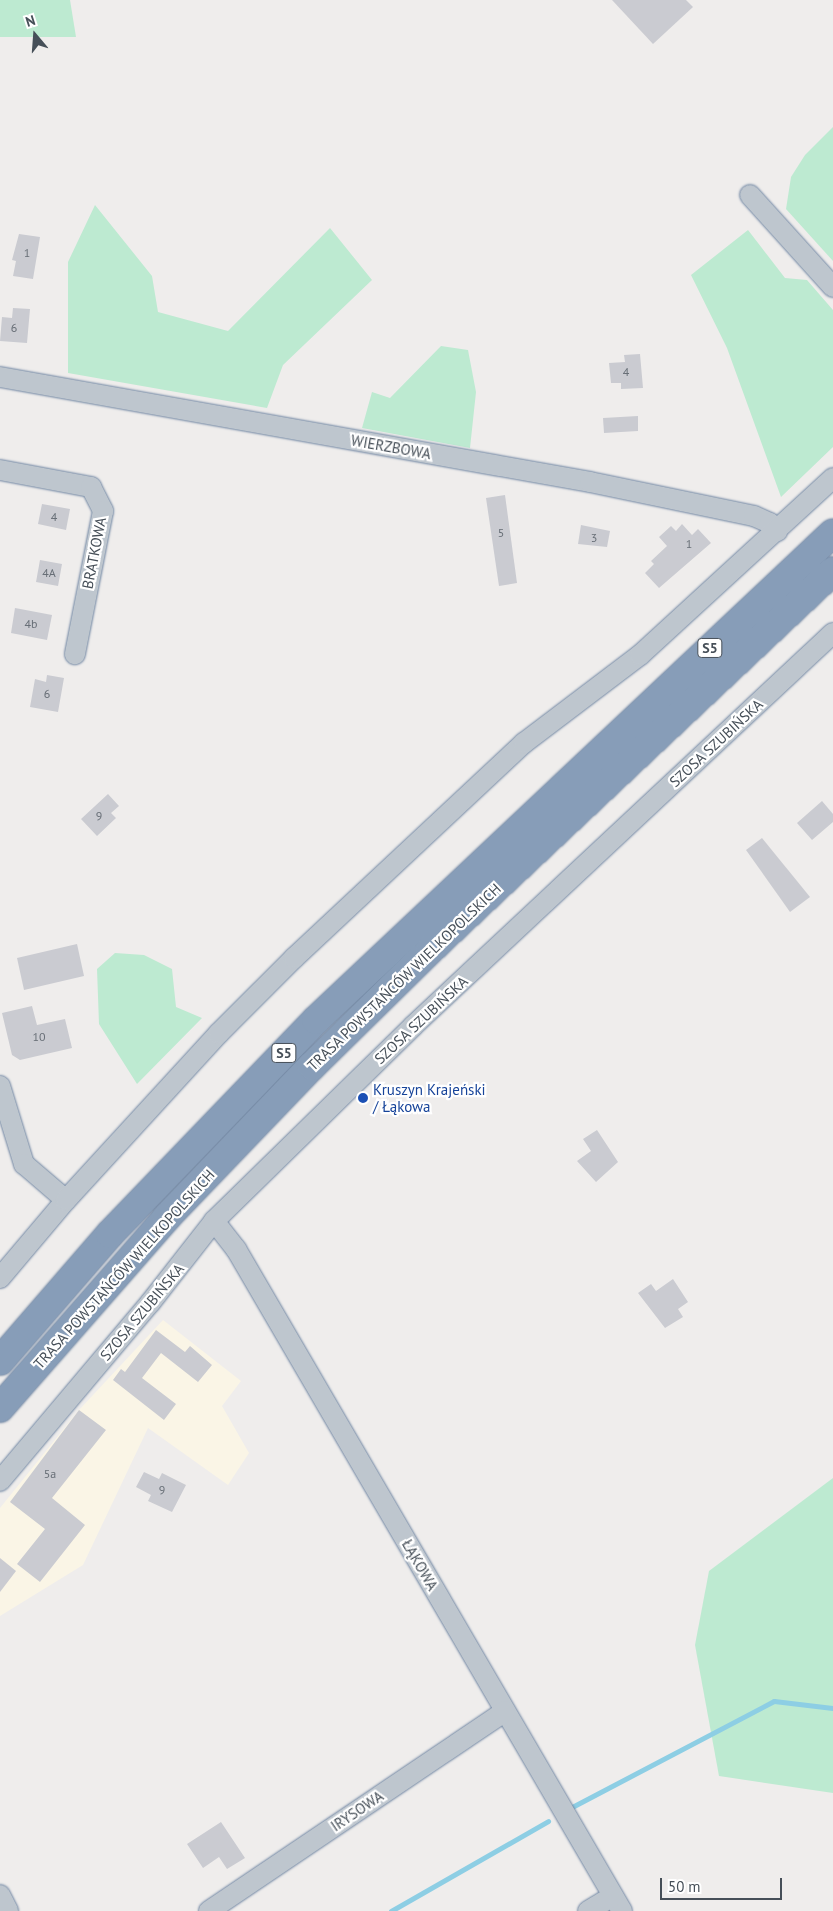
<!DOCTYPE html>
<meta charset="utf-8">
<style>
body{margin:0}
#map{position:relative;width:833px;height:1911px;overflow:hidden;background:#efedec;font-family:"PT Sans",sans-serif}
div>[style]{position:absolute}
.commercial>*{inset:0;background:#faf5e6}
.green>*{inset:0;background:#bdead1}
.stream>*{height:5px;margin:-2.5px;padding:0 2.5px;transform-origin:2.5px;border-radius:2.5px;background:#8dcee4}
.building>*{inset:0;background:#cacbd1}
.roads{filter:drop-shadow(0 0 1px #7388a4) drop-shadow(0 0 1px #7388a4)}
.minor>*{height:20px;margin:-10px;padding:0 10px;transform-origin:10px;border-radius:10px;background:#bec6ce}
.highway>*{height:28px;margin:-14px;padding:0 14px;transform-origin:14px;border-radius:14px;background:#879db8}
.dots>*{width:14px;height:14px;translate:-50% -50%;box-sizing:border-box;border:2px solid #fff;border-radius:50%}
span{translate:-50% -50%;white-space:nowrap;text-align:center;line-height:1.15;-webkit-text-stroke:4.5px #fff;paint-order:stroke}
.number-label{font-size:12px;color:#676e76}
.number-label span{-webkit-text-stroke-width:0}
.shield-label span{padding:1px 4px;background:#fff;border:1px solid;border-radius:4px;-webkit-text-stroke-width:0}
.shield-label{font-size:14px;color:#464f58;font-weight:700}
.street-label{font-size:15px;color:#464f58}
.transit-label{font-size:15px;color:#164399}
.left{translate:0 -50%;text-align:left}
.north{position:absolute;left:10px;top:10px;width:50px;height:50px;-webkit-text-stroke:4px #fff;paint-order:stroke;rotate:342deg;font-size:14px;font-weight:700;line-height:20px;text-align:center;color:#464f58}
.north::after{content:'';display:block;margin:auto;width:18px;height:22px;background:#464f58;clip-path:polygon(50% 0,100% 100%,50% 72%,0 100%)}
.scale{position:absolute;left:660px;top:1878px;width:122px;height:22px;box-sizing:border-box;border:2px solid #464f58;border-top:0;padding-left:6px;font-size:15px;line-height:18px;white-space:nowrap;color:#464f58;-webkit-text-stroke:4px #fff;paint-order:stroke}
</style>
<div id="map">
<div class="commercial">
<div style="clip-path:polygon(163px 1320px,241px 1381px,222px 1406px,249px 1453px,228px 1485px,148px 1428px,83px 1565px,0 1616px,0 1508px,79px 1410px)"></div>
</div>
<div class="green">
<div style="clip-path:polygon(0 0,70px 0,76px 37px,0 37px)"></div>
<div style="clip-path:polygon(833px 127px,833px 261px,786px 209px,791px 177px,805px 155px)"></div>
<div style="clip-path:polygon(95px 205px,152px 276px,158px 312px,228px 331px,330px 228px,372px 280px,283px 365px,267px 408px,68px 373px,68px 262px)"></div>
<div style="clip-path:polygon(748px 230px,785px 278px,807px 280px,833px 310px,833px 447px,781px 497px,727px 348px,691px 275px)"></div>
<div style="clip-path:polygon(441px 346px,468px 350px,476px 392px,470px 448px,362px 428px,372px 392px,390px 398px)"></div>
<div style="clip-path:polygon(115px 953px,144px 955px,172px 969px,176px 1007px,202px 1018px,137px 1084px,99px 1024px,97px 969px)"></div>
<div style="clip-path:polygon(833px 1478px,833px 1793px,719px 1776px,695px 1645px,709px 1571px)"></div>
</div>
<div class="stream">
<div style="left:572px;top:1807px;width:228px;rotate:-27.7deg"></div>
<div style="left:774px;top:1701px;width:59px;rotate:6.8deg"></div>
<div style="left:391px;top:1911px;width:181px;rotate:-29.8deg"></div>
</div>
<div class="building">
<div style="clip-path:polygon(612px 0,686px 0,693px 7px,653px 44px)"></div>
<div style="clip-path:polygon(19px 234px,40px 237px,33px 279px,13px 276px,16px 261px,12px 260px)"></div>
<div style="clip-path:polygon(13px 308px,30px 309px,27px 343px,0 341px,2px 317px,12px 318px)"></div>
<div style="clip-path:polygon(640px 354px,643px 388px,621px 389px,621px 383px,611px 383px,609px 363px,625px 362px,624px 355px)"></div>
<div style="clip-path:polygon(638px 416px,638px 431px,604px 433px,603px 418px)"></div>
<div style="clip-path:polygon(505px 495px,517px 583px,499px 586px,486px 498px)"></div>
<div style="clip-path:polygon(42px 504px,70px 509px,66px 530px,38px 524px)"></div>
<div style="clip-path:polygon(682px 524px,692px 535px,698px 529px,711px 543px,659px 588px,645px 573px,654px 564px,651px 561px,667px 546px,659px 537px,671px 526px,676px 531px)"></div>
<div style="clip-path:polygon(581px 525px,610px 531px,607px 547px,578px 544px)"></div>
<div style="clip-path:polygon(40px 560px,62px 564px,58px 586px,36px 582px)"></div>
<div style="clip-path:polygon(15px 608px,52px 615px,47px 640px,11px 633px)"></div>
<div style="clip-path:polygon(47px 675px,64px 678px,58px 712px,30px 707px,35px 679px,46px 682px)"></div>
<div style="clip-path:polygon(108px 794px,119px 806px,111px 813px,116px 818px,97px 836px,81px 819px)"></div>
<div style="clip-path:polygon(822px 801px,833px 814px,833px 822px,812px 840px,797px 823px)"></div>
<div style="clip-path:polygon(762px 838px,810px 897px,790px 912px,746px 850px)"></div>
<div style="clip-path:polygon(77px 944px,84px 976px,24px 990px,17px 958px)"></div>
<div style="clip-path:polygon(32px 1006px,37px 1025px,65px 1019px,72px 1048px,20px 1060px,12px 1055px,2px 1013px)"></div>
<div style="clip-path:polygon(597px 1130px,618px 1162px,596px 1182px,577px 1161px,591px 1151px,583px 1139px)"></div>
<div style="clip-path:polygon(673px 1279px,688px 1302px,678px 1309px,683px 1317px,665px 1328px,638px 1293px,651px 1284px,656px 1291px)"></div>
<div style="clip-path:polygon(156px 1330px,185px 1352px,190px 1346px,212px 1365px,198px 1382px,161px 1353px,142px 1378px,176px 1404px,164px 1420px,113px 1380px,121px 1369px,125px 1372px)"></div>
<div style="clip-path:polygon(79px 1410px,106px 1430px,52px 1498px,85px 1525px,40px 1582px,17px 1564px,45px 1529px,10px 1502px)"></div>
<div style="clip-path:polygon(144px 1472px,159px 1479px,162px 1473px,186px 1485px,172px 1512px,148px 1501px,151px 1495px,136px 1487px)"></div>
<div style="clip-path:polygon(0 1558px,16px 1571px,0 1592px)"></div>
<div style="clip-path:polygon(221px 1822px,245px 1858px,227px 1869px,219px 1857px,203px 1868px,187px 1844px)"></div>
</div>
<div class="roads">
<div class="minor">
<div style="left:750px;top:195px;width:124px;rotate:47.9deg"></div>
<div style="left:0;top:377px;width:599px;rotate:10.09deg"></div>
<div style="left:590px;top:482px;width:167px;rotate:11.7deg"></div>
<div style="left:754px;top:516px;width:17px;rotate:24deg"></div>
<div style="left:770px;top:523px;width:11px;rotate:49deg"></div>
<div style="left:0;top:470px;width:93px;rotate:10.6deg"></div>
<div style="left:91px;top:487px;width:27px;rotate:63deg"></div>
<div style="left:103px;top:511px;width:146px;rotate:101.1deg"></div>
<div style="left:0;top:1086px;width:82px;rotate:72.9deg"></div>
<div style="left:24px;top:1164px;width:55px;rotate:40.6deg"></div>
<div style="left:214px;top:1221px;width:36px;rotate:52deg"></div>
<div style="left:236px;top:1249px;width:766px;rotate:59.75deg"></div>
<div style="left:0;top:1278px;width:102px;rotate:-49.8deg"></div>
<div style="left:66px;top:1200px;width:226px;rotate:-47.5deg"></div>
<div style="left:219px;top:1033px;width:106px;rotate:-45deg"></div>
<div style="left:294px;top:958px;width:315px;rotate:-43.1deg"></div>
<div style="left:524px;top:743px;width:146px;rotate:-37.2deg"></div>
<div style="left:640px;top:655px;width:262px;rotate:-42.5deg"></div>
<div style="left:0;top:1481px;width:233px;rotate:-49.9deg"></div>
<div style="left:150px;top:1303px;width:104px;rotate:-52deg"></div>
<div style="left:214px;top:1221px;width:279px;rotate:-44.4deg"></div>
<div style="left:413px;top:1026px;width:575px;rotate:-43.1deg"></div>
<div style="left:0;top:1895px;width:18px;rotate:63deg"></div>
<div style="left:209px;top:1911px;width:357px;rotate:-34deg"></div>
<div style="left:588px;top:1911px;width:29px;rotate:-31deg"></div>
</div>
<div class="highway">
<div style="left:0;top:1361px;width:168px;rotate:-49.1deg"></div>
<div style="left:110px;top:1234px;width:297px;rotate:-46.1deg"></div>
<div style="left:316px;top:1020px;width:710px;rotate:-43.29deg"></div>
<div style="left:0;top:1408px;width:254px;rotate:-48.8deg"></div>
<div style="left:167px;top:1217px;width:209px;rotate:-46.2deg"></div>
<div style="left:312px;top:1066px;width:165px;rotate:-44.5deg"></div>
<div style="left:430px;top:950px;width:553px;rotate:-43.24deg"></div>
</div>
</div>
<div class="dots">
<div style="left:363px;top:1098px;background:#1a4fb4"></div>
</div>
<div class="number-label">
<span style="left:27px;top:253px">1</span>
<span style="left:14px;top:328px">6</span>
<span style="left:626px;top:372px">4</span>
<span style="left:54px;top:517px">4</span>
<span style="left:501px;top:533px">5</span>
<span style="left:594px;top:538px">3</span>
<span style="left:689px;top:544px">1</span>
<span style="left:49px;top:573px">4A</span>
<span style="left:31px;top:624px">4b</span>
<span style="left:47px;top:694px">6</span>
<span style="left:99px;top:816px">9</span>
<span style="left:39px;top:1037px">10</span>
<span style="left:50px;top:1474px">5a</span>
<span style="left:162px;top:1490px">9</span>
</div>
<div class="shield-label">
<span style="left:710px;top:648px">S5</span>
<span style="left:284px;top:1053px">S5</span>
</div>
<div class="street-label">
<span style="left:391px;top:447px;rotate:10deg">WIERZBOWA</span>
<span style="left:94px;top:553px;rotate:-79deg">BRATKOWA</span>
<span style="left:716px;top:743px;rotate:-43deg">SZOSA SZUBIŃSKA</span>
<span style="left:404px;top:977px;rotate:-44deg">TRASA POWSTAŃCÓW WIELKOPOLSKICH</span>
<span style="left:421px;top:1020px;rotate:-43deg">SZOSA SZUBIŃSKA</span>
<span style="left:124px;top:1269px;rotate:-48deg">TRASA POWSTAŃCÓW WIELKOPOLSKICH</span>
<span style="left:142px;top:1312px;rotate:-50deg">SZOSA SZUBIŃSKA</span>
<span style="left:420px;top:1565px;rotate:60deg">ŁĄKOWA</span>
<span style="left:357px;top:1811px;rotate:-34deg">IRYSOWA</span>
</div>
<div class="transit-label">
<span class="left" style="left:373px;top:1098px">Kruszyn Krajeński<br>/ Łąkowa</span>
</div>
<div class="north">N</div>
<div class="scale">50 m</div>
</div>
